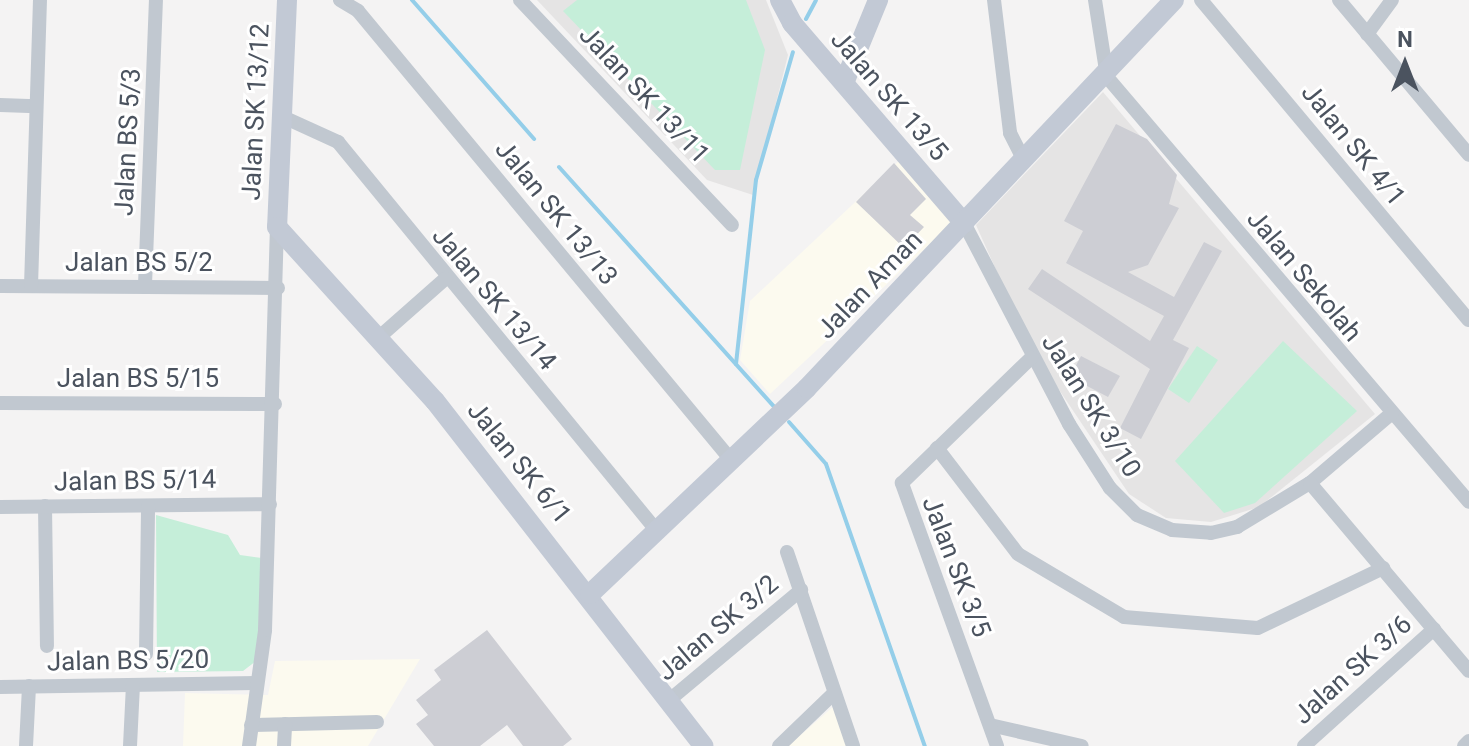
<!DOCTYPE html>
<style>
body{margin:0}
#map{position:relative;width:1469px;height:746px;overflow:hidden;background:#f4f3f3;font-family:Roboto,sans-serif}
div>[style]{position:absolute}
.commercial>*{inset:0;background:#fcfaef}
.education>*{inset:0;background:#e5e4e4}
.green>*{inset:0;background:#c5eed9}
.stream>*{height:4px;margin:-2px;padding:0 2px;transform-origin:2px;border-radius:2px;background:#94cee9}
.building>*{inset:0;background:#cdced4}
.street>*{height:14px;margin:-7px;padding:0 7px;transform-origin:7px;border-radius:7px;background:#c1c8d0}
.secondary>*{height:20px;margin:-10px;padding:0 10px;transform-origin:10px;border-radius:10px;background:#c2c9d5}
span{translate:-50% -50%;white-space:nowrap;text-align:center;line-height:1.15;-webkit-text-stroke:6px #fff;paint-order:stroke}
.street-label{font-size:26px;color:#4b535f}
.north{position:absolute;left:1365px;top:24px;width:80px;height:80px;-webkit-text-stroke:6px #fff;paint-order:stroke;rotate:0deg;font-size:22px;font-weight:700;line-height:32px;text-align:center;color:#4b535f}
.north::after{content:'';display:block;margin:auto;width:28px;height:36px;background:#4b535f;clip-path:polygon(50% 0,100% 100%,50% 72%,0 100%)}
</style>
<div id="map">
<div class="commercial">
<div style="clip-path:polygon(901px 159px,954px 221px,770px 394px,740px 360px,750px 301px)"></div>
<div style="clip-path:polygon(420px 659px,368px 746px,183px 746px,185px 693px,268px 695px,275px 661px)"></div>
<div style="clip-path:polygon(834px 706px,848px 746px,788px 746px)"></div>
</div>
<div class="education">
<div style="clip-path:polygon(537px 0,766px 0,788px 55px,753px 195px,707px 180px)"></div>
<div style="clip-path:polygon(1103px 92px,1375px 414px,1259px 507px,1211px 522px,1166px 518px,1129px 494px,1031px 348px,976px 225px)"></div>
</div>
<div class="green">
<div style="clip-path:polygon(577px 0,746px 0,765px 50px,740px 170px,715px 170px,563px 11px)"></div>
<div style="clip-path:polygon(1283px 341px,1357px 411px,1255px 503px,1224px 513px,1175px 461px)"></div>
<div style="clip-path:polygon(1197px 346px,1218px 360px,1189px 403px,1168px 389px)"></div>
<div style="clip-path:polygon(156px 515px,228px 535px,240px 555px,262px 558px,261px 657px,243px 671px,157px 672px)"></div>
</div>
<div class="stream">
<div style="left:412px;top:0;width:185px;rotate:48.7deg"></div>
<div style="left:806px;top:19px;width:21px;rotate:-62deg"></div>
<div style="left:559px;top:167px;width:325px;rotate:48.1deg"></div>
<div style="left:736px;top:364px;width:185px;rotate:-83.8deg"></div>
<div style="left:756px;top:180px;width:133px;rotate:-73.9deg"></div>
<div style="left:789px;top:422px;width:56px;rotate:48.6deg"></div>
<div style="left:826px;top:464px;width:299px;rotate:70.7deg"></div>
</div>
<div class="building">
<div style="clip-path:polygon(1116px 124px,1147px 139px,1177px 175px,1169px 204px,1179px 208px,1148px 265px,1128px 272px,1174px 297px,1204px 242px,1222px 251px,1173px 340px,1189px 348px,1141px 439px,1120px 428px,1150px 369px,1028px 289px,1042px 269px,1150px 341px,1164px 316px,1066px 263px,1083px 231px,1064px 221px)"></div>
<div style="clip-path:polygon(894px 163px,926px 199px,910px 215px,924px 227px,904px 248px,856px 202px)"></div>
<div style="clip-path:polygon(1081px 356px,1120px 376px,1108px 397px,1070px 377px)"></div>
<div style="clip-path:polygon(487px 630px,572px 739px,563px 746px,523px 746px,507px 725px,480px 746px,434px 746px,416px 724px,428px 715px,416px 700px,441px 680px,434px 670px)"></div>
</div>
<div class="street">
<div style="left:340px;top:0;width:21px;rotate:31deg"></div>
<div style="left:358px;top:11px;width:585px;rotate:50.27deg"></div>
<div style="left:520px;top:0;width:309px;rotate:46.7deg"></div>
<div style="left:994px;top:0;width:134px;rotate:83.1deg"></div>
<div style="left:1010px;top:133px;width:30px;rotate:63deg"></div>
<div style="left:1095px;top:0;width:78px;rotate:81.1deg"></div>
<div style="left:1107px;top:77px;width:558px;rotate:49.58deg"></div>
<div style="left:1201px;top:0;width:417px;rotate:50.1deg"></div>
<div style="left:1339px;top:0;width:202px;rotate:50deg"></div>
<div style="left:1367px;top:34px;width:42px;rotate:-53.7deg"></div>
<div style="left:0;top:105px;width:36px;rotate:2deg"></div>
<div style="left:281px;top:116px;width:63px;rotate:24.5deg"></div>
<div style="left:338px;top:142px;width:503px;rotate:50.65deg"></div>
<div style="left:964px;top:223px;width:227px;rotate:62.4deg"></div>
<div style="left:1069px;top:424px;width:76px;rotate:57.4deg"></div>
<div style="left:1110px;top:488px;width:38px;rotate:45deg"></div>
<div style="left:1137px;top:515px;width:38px;rotate:23deg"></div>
<div style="left:1172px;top:530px;width:39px;rotate:4deg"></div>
<div style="left:1211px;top:533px;width:27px;rotate:-13deg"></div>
<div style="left:1237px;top:527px;width:85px;rotate:-31.1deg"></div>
<div style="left:1310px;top:483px;width:108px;rotate:-40.5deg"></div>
<div style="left:145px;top:285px;width:285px;rotate:-87.8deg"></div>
<div style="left:0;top:286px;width:278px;rotate:0.4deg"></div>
<div style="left:31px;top:286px;width:286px;rotate:-88.2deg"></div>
<div style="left:377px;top:339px;width:91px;rotate:-41.4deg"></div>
<div style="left:0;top:403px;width:275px;rotate:0.2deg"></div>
<div style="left:937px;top:448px;width:133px;rotate:52.6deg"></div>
<div style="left:1018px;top:554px;width:123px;rotate:30.7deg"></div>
<div style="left:1124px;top:617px;width:134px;rotate:4.7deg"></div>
<div style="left:1258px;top:628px;width:139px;rotate:-25.6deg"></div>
<div style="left:1310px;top:483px;width:246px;rotate:49.8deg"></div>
<div style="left:45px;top:506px;width:140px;rotate:89.2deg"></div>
<div style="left:0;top:507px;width:270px;rotate:-0.6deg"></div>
<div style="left:787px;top:552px;width:205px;rotate:71.2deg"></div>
<div style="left:146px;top:654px;width:148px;rotate:-89.2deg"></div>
<div style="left:0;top:687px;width:256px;rotate:-0.9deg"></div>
<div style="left:667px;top:702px;width:175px;rotate:-39.9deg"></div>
<div style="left:251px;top:725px;width:126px;rotate:-1.4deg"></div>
<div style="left:990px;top:725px;width:94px;rotate:12.9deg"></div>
<div style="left:26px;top:746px;width:60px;rotate:-87.1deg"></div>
<div style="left:130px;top:746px;width:61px;rotate:-87.2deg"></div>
<div style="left:249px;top:746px;width:117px;rotate:-82.1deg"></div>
<div style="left:265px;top:630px;width:403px;rotate:-88.3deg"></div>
<div style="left:284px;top:746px;width:22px;rotate:-87deg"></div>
<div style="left:779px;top:746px;width:76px;rotate:-43.9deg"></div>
<div style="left:997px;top:746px;width:280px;rotate:-109.9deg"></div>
<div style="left:902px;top:483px;width:180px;rotate:-44.1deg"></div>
<div style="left:1304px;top:746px;width:175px;rotate:-42deg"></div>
<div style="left:1464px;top:746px;width:7px;rotate:-45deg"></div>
</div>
<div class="secondary">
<div style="left:287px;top:0;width:227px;rotate:92.5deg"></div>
<div style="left:277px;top:227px;width:235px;rotate:47.8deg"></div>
<div style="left:435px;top:401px;width:437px;rotate:52.1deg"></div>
<div style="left:780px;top:0;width:26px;rotate:62deg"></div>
<div style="left:792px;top:23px;width:264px;rotate:49.3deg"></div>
<div style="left:844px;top:83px;width:90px;rotate:-67.7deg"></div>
<div style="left:590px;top:594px;width:299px;rotate:-43.5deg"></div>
<div style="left:807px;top:388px;width:534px;rotate:-46.59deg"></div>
</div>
<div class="street-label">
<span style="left:644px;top:95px;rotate:47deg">Jalan SK 13/11</span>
<span style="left:889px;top:96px;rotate:49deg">Jalan SK 13/5</span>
<span style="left:256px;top:112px;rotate:-87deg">Jalan SK 13/12</span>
<span style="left:128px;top:142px;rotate:-87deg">Jalan BS 5/3</span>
<span style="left:1353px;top:145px;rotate:51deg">Jalan SK 4/1</span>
<span style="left:556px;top:213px;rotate:51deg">Jalan SK 13/13</span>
<span style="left:139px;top:263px">Jalan BS 5/2</span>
<span style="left:1304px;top:276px;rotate:50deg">Jalan Sekolah</span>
<span style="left:870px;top:285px;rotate:-46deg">Jalan Aman</span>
<span style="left:494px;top:299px;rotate:50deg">Jalan SK 13/14</span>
<span style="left:138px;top:379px">Jalan BS 5/15</span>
<span style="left:1091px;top:406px;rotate:58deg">Jalan SK 3/10</span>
<span style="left:519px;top:463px;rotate:51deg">Jalan SK 6/1</span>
<span style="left:135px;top:481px;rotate:-1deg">Jalan BS 5/14</span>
<span style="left:956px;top:567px;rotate:69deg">Jalan SK 3/5</span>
<span style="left:718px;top:628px;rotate:-40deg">Jalan SK 3/2</span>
<span style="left:128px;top:661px;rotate:-1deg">Jalan BS 5/20</span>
<span style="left:1353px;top:670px;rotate:-42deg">Jalan SK 3/6</span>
</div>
<div class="north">N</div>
</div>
